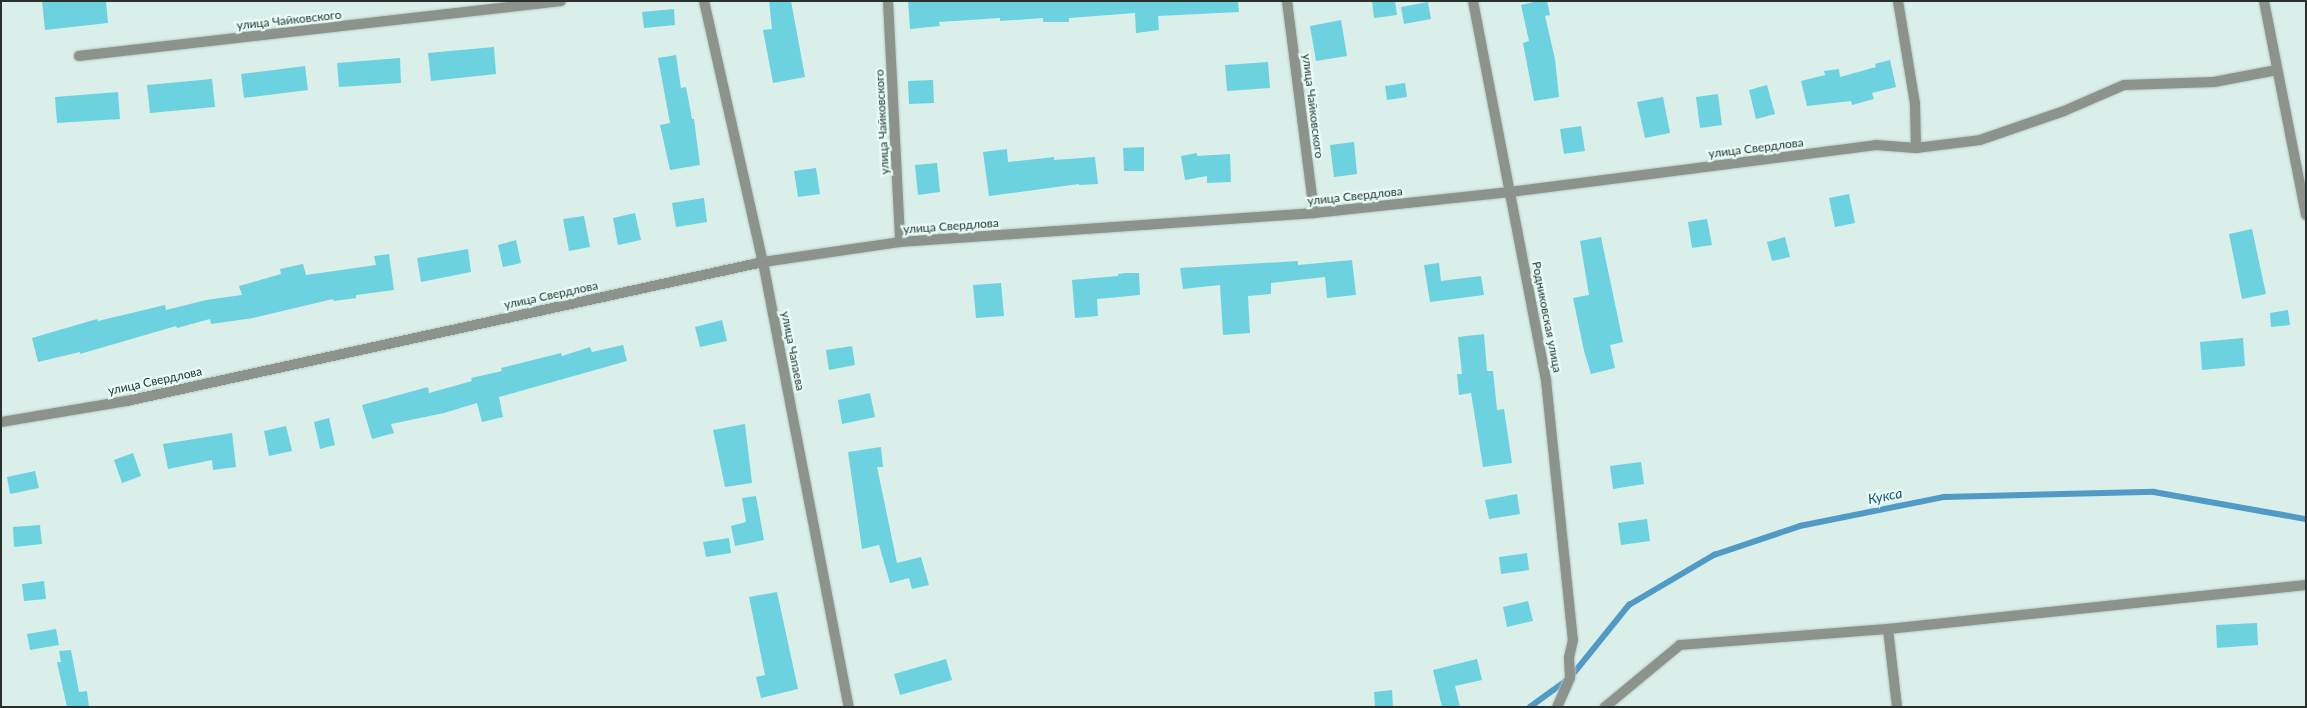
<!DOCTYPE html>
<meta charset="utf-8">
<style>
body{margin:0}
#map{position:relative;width:2307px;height:708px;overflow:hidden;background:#daefe9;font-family:Lato,sans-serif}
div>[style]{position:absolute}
.stream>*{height:5.5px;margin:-2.75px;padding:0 2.75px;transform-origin:2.75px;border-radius:2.75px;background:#529ac6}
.building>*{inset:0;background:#6cd2e0}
.roads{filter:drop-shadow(0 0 1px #b7c9c4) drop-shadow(0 0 1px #b7c9c4)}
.street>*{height:10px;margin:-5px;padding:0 5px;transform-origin:5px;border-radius:5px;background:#8c928c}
span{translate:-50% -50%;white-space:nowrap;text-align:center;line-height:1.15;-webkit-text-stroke:4.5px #e7fdf7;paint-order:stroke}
.street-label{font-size:12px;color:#29312f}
.water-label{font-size:14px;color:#1c5372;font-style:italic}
.frame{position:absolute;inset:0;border:2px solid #29312f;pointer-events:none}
</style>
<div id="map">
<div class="stream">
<div style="left:1530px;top:707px;width:49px;rotate:-35.9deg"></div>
<div style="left:1570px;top:678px;width:94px;rotate:-51.1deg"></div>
<div style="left:1629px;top:605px;width:99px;rotate:-30.5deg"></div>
<div style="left:1714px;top:555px;width:91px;rotate:-18.6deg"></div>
<div style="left:1800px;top:526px;width:147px;rotate:-11.4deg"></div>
<div style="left:1944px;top:497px;width:210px;rotate:-1.4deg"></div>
<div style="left:2154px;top:492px;width:154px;rotate:10.1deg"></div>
</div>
<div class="building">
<div style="clip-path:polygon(42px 1px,106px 1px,108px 23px,45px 30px)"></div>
<div style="clip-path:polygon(769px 1px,791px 1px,805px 77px,773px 83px,763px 30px,772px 29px)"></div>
<div style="clip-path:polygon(908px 1px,1238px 1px,1239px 12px,1158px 16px,1159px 30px,1136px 33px,1135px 13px,1069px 18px,1069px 22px,1043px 22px,1043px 18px,1000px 21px,1000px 18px,939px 22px,940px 26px,910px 29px)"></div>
<div style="clip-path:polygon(1372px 1px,1395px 1px,1397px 15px,1374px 18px)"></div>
<div style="clip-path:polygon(1538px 1px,1547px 1px,1550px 15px,1545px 16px,1555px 59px,1559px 97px,1534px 101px,1523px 43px,1529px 41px,1521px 5px)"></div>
<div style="clip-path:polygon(1428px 2px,1431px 19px,1404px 24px,1401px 7px)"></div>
<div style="clip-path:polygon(674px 9px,675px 25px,644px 28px,642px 12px)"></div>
<div style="clip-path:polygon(1341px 20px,1347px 56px,1316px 61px,1310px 26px)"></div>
<div style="clip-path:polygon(494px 47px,496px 74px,431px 81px,428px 53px)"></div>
<div style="clip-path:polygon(676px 55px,681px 88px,686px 87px,692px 119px,694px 119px,700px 165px,670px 170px,660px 125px,670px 123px,658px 58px)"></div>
<div style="clip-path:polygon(400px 58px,401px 83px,339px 87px,337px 63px)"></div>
<div style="clip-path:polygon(1890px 60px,1896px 87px,1872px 93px,1874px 99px,1852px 105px,1851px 101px,1807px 106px,1801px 81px,1825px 75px,1824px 71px,1839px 69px,1840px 77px,1876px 67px,1875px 64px)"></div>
<div style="clip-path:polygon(1268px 62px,1270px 88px,1227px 91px,1225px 65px)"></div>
<div style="clip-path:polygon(305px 66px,308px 90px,244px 98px,241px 74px)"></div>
<div style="clip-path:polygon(212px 79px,215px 107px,150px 113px,147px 85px)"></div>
<div style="clip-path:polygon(933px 80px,934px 103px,909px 104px,908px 81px)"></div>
<div style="clip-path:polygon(1405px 83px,1407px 97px,1387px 100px,1385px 86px)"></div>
<div style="clip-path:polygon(1767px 85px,1775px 114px,1756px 119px,1749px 90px)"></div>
<div style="clip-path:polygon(118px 92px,120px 119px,57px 123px,55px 97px)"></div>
<div style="clip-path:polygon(1718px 94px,1722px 125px,1700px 128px,1696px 97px)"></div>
<div style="clip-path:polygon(1663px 97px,1670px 133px,1645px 138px,1637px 102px)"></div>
<div style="clip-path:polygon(1581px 126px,1585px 151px,1564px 154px,1560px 129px)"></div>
<div style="clip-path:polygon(1354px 142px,1357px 174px,1334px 177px,1330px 145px)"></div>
<div style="clip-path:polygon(1144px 147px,1144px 171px,1124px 171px,1123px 148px)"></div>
<div style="clip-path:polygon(1007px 149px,1008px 162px,1054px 157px,1054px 160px,1095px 157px,1098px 184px,1079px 185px,1079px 184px,989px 196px,983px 152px)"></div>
<div style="clip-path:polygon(1197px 153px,1197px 156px,1230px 154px,1231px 182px,1207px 183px,1207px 176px,1185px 180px,1181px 156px)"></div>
<div style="clip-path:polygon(937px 163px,940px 192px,918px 195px,915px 165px)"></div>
<div style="clip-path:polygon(816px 168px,820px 194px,798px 197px,794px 171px)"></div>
<div style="clip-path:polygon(1849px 194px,1855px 223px,1835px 227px,1829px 198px)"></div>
<div style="clip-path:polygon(704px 198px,707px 222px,676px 227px,672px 203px)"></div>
<div style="clip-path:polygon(635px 213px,641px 240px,618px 245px,613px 218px)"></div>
<div style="clip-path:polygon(584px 216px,590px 247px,569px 251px,563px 219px)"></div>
<div style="clip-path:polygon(1707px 219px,1712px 245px,1692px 248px,1688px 222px)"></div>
<div style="clip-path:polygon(2252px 229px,2266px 294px,2242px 299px,2229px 234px)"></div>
<div style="clip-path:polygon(1601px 237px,1623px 342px,1610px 345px,1615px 368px,1591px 374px,1584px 351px,1573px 298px,1589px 295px,1580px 241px)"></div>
<div style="clip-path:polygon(1785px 237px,1790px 257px,1772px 261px,1767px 242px)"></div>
<div style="clip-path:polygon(516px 240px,521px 263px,503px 267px,498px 245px)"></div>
<div style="clip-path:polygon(468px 249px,471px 272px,421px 282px,417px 258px)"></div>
<div style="clip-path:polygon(389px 254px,394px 290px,356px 295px,356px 298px,334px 301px,333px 299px,253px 318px,211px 324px,210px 319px,177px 328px,176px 326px,80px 354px,80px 352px,38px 362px,32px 338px,97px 319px,98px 321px,165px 305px,166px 310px,206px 300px,242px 295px,239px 286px,281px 274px,280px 269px,303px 264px,306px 275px,376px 265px,374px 256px)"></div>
<div style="clip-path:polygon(1352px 260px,1356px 295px,1327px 298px,1325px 277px,1271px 283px,1271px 294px,1248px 296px,1250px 333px,1223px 335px,1220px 285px,1183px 289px,1180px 268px,1298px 261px,1298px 265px)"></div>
<div style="clip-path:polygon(1439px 263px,1441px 281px,1481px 276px,1484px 295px,1430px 302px,1424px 265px)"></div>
<div style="clip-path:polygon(1125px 273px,1139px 273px,1140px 295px,1097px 299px,1098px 316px,1075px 318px,1072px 280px,1118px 276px,1118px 274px)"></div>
<div style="clip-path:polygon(1001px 283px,1004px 316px,976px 318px,973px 285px)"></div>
<div style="clip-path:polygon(2288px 310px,2290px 325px,2271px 327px,2270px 313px)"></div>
<div style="clip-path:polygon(722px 320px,727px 341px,700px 347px,695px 327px)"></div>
<div style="clip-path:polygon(1484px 334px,1487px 371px,1493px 371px,1497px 410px,1504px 409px,1512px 463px,1483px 467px,1471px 393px,1459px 395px,1457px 374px,1462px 374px,1458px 337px)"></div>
<div style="clip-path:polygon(2243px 338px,2245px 366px,2202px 370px,2200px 342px)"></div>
<div style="clip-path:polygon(623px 345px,627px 361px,499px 397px,503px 417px,482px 422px,477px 403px,444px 413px,391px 424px,394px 433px,372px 439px,362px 405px,428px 387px,429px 393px,472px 381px,471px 378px,502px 371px,501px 368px,561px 353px,562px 356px,590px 347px,592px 352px)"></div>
<div style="clip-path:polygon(852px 346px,855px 365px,829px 370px,826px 350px)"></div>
<div style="clip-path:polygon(870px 393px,875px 417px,842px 424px,838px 400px)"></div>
<div style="clip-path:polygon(329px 418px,335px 445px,320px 449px,314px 422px)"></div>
<div style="clip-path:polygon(745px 424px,752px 483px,725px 487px,713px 430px)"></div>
<div style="clip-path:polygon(286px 426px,292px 451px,269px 456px,264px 431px)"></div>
<div style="clip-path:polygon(232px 433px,236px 467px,213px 470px,212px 460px,168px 469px,163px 444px)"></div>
<div style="clip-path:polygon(881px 447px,883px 467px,877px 467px,897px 563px,921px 557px,929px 585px,912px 589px,909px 578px,890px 583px,879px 545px,862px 549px,848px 452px)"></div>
<div style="clip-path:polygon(133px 453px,141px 476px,122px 483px,114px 460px)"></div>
<div style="clip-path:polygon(1641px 462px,1644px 484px,1613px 489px,1610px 466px)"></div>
<div style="clip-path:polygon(35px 471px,39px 488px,10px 494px,7px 477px)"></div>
<div style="clip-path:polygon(1517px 494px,1520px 514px,1489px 519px,1485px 500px)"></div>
<div style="clip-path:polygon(756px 496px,764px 540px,735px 546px,731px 526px,746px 522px,742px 498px)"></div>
<div style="clip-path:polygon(1647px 519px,1650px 541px,1621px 545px,1618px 523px)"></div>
<div style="clip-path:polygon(40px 525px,42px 544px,14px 547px,13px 527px)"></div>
<div style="clip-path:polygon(729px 538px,731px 553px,706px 557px,703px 542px)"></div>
<div style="clip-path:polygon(1527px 553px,1529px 570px,1501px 574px,1499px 557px)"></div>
<div style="clip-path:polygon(44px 581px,46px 599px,24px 601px,22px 584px)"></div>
<div style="clip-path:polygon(777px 592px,798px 689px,761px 698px,756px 677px,765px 675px,749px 597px)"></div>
<div style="clip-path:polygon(1528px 601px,1533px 621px,1507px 627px,1503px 607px)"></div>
<div style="clip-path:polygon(2257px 623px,2258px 645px,2217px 648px,2216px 625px)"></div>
<div style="clip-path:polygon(56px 629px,59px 645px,30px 650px,27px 634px)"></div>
<div style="clip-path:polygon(71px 650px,79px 692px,87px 691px,89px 707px,67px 707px,57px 662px,61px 662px,59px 651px)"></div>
<div style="clip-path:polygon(946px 659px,952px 680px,900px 695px,894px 674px)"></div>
<div style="clip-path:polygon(1477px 659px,1482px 680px,1455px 686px,1460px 707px,1442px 707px,1433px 670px)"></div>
<div style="clip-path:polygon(1392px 690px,1393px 707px,1375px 707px,1374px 692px)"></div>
</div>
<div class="roads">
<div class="street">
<div style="left:704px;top:1px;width:268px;rotate:77.3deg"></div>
<div style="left:763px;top:262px;width:453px;rotate:79.1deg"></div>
<div style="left:888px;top:1px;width:241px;rotate:87.1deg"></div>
<div style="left:1287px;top:1px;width:214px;rotate:82.7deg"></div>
<div style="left:1473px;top:1px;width:386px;rotate:79.1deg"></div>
<div style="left:1546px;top:380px;width:261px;rotate:84.1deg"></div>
<div style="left:1573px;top:640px;width:18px;rotate:103deg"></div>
<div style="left:1569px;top:658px;width:20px;rotate:87deg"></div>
<div style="left:1570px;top:678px;width:32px;rotate:114deg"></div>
<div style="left:1898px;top:1px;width:104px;rotate:80.6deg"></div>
<div style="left:1915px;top:104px;width:44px;rotate:88.7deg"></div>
<div style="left:2264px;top:1px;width:218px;rotate:78.9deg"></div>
<div style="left:79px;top:56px;width:485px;rotate:-6.5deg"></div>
<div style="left:1px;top:422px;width:128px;rotate:-9.5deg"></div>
<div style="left:127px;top:401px;width:651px;rotate:-12.33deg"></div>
<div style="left:763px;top:262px;width:138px;rotate:-8.3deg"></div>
<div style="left:900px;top:242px;width:415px;rotate:-4deg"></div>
<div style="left:1314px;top:213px;width:197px;rotate:-6.1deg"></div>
<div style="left:1510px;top:192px;width:369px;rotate:-7.3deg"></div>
<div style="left:1876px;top:145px;width:40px;rotate:4.3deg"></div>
<div style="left:1916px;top:148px;width:64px;rotate:-7.1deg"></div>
<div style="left:1980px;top:140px;width:89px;rotate:-19deg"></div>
<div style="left:2064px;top:111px;width:65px;rotate:-23.4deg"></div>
<div style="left:2124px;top:85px;width:90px;rotate:-1.9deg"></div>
<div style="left:2214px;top:82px;width:64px;rotate:-10.8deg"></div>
<div style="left:1888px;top:629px;width:79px;rotate:83.4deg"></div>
<div style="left:1605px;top:707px;width:97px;rotate:-39.6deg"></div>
<div style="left:1680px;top:645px;width:209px;rotate:-4.4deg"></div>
<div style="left:1888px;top:629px;width:420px;rotate:-6deg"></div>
</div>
</div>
<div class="street-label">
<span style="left:289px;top:20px;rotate:-6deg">улица Чайковского</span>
<span style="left:1313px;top:106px;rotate:83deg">улица Чайковского</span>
<span style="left:882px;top:122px;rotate:-93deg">улица Чайковского</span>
<span style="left:1756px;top:148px;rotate:-7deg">улица Свердлова</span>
<span style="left:1355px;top:196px;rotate:-6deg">улица Свердлова</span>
<span style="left:951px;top:226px;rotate:-4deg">улица Свердлова</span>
<span style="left:551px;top:295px;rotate:-12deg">улица Свердлова</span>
<span style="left:1547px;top:317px;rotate:79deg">Родниковская улица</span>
<span style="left:793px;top:351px;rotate:79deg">улица Чапаева</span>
<span style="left:155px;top:381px;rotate:-12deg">улица Свердлова</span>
</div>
<div class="water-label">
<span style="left:1885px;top:496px;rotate:-11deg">Кукса</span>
</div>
<div class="frame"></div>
</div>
